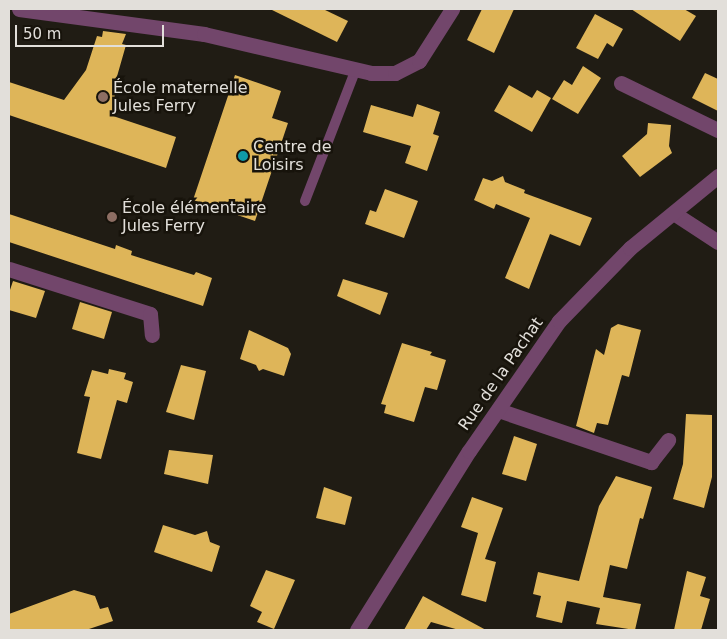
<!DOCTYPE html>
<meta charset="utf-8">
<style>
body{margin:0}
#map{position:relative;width:727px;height:639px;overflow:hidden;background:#201c14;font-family:"DejaVu Sans",sans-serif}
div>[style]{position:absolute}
.building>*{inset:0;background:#deb559}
.lane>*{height:10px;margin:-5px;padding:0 5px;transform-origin:5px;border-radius:5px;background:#72466b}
.street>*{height:15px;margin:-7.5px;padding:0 7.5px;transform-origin:7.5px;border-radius:7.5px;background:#72466b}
.dots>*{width:14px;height:14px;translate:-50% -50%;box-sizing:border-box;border:2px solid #17130b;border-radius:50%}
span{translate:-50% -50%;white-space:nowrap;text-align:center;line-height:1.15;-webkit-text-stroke:5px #17130b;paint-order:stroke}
.poi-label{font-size:16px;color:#e2dfda}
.left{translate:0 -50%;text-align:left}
.street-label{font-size:16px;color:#e2dfda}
.frame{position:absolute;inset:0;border:10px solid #e2dfda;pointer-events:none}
.scale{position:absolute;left:15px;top:25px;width:149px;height:22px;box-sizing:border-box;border:2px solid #e2dfda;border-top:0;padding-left:6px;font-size:15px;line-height:18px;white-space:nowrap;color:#e2dfda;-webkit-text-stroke:4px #17130b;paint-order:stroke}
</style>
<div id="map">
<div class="building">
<div style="clip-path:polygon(270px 9px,323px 9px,348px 21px,337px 42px)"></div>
<div style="clip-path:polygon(482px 9px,514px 9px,494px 53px,467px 40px)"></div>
<div style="clip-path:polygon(631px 9px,684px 9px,696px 16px,680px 41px)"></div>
<div style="clip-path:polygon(595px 14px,623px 29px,613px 47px,607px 43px,598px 59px,576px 48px)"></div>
<div style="clip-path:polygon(103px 31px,126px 34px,122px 44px,126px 45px,116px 80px,113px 116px,176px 137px,166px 168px,9px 115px,9px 82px,64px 100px,86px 70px,97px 36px,102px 37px)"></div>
<div style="clip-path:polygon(583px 66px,601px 78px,578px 114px,552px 99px,564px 80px,572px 85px)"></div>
<div style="clip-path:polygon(705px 73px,718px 79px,718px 111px,692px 98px)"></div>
<div style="clip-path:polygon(235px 75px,281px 91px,272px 118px,288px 123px,255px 221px,193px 200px)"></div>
<div style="clip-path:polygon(509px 85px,532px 98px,537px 90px,551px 98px,532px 132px,494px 111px)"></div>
<div style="clip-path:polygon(417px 104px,440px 112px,433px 134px,439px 136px,427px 171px,405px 163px,411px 146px,363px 132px,371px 105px,413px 117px)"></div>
<div style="clip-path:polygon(648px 123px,671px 125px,669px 146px,672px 153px,640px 177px,622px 156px,647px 134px)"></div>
<div style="clip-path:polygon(503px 176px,505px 182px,525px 190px,524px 193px,592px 218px,580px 246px,550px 234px,529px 289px,505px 278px,530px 218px,496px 204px,494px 209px,474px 200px,483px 178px,492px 181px)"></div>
<div style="clip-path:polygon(385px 189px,418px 201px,404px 238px,365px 224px,370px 210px,376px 212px)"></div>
<div style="clip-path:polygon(9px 214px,115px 249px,116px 245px,132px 251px,131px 255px,194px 275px,196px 272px,212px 278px,203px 306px,9px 242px)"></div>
<div style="clip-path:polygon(343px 279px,388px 293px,380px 315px,337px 296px)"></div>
<div style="clip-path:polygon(13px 281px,45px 291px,36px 318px,9px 310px,9px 293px)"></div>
<div style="clip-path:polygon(80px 302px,112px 312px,104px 339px,72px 329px)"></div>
<div style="clip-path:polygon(618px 324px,641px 330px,629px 377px,622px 375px,608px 425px,597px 423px,594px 433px,576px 426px,596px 349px,604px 355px,611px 328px)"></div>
<div style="clip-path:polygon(249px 330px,288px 348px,291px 354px,284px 376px,263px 369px,259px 371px,256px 365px,240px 359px)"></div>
<div style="clip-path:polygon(402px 343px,432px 352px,430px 355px,446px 360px,437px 390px,425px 387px,414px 422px,384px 413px,386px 405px,381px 404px)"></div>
<div style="clip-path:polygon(181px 365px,206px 371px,194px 420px,166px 412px)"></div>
<div style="clip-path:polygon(109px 369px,126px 373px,124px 379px,133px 382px,127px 403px,117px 400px,101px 459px,77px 453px,90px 397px,84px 396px,92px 370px,108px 374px)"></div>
<div style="clip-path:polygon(686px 414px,712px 415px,712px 477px,704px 508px,673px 499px,683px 464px)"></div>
<div style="clip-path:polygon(514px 436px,537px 444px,526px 481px,502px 474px)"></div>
<div style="clip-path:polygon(169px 450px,213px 455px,208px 484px,164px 474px)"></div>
<div style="clip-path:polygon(616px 476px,652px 487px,643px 519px,640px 518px,627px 569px,610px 565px,603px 597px,641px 604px,635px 630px,596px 624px,600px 608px,567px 601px,562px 623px,536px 617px,541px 596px,533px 594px,538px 572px,579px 581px,599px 506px)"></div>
<div style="clip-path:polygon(324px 487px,352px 497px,345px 525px,316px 518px)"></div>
<div style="clip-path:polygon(472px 497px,503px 508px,485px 559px,496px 562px,486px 602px,461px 595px,478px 533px,461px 527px)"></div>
<div style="clip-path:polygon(163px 525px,195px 535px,207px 531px,210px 542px,220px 546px,212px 572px,154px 552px)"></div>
<div style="clip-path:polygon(266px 570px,295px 580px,274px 629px,257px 622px,262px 612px,250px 606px)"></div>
<div style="clip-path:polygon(687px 571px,706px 577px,700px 596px,710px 599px,701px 630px,674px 630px)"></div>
<div style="clip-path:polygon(74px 590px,95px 596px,100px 609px,108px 607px,113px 621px,86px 630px,9px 630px,9px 614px)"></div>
<div style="clip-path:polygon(423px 596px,486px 630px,459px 630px,431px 622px,426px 630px,404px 630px)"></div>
</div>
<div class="lane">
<div style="left:305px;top:201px;width:142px;rotate:-68.9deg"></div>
</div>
<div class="street">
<div style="left:19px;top:9px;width:187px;rotate:7.7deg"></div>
<div style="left:204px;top:34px;width:171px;rotate:13.1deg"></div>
<div style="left:371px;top:73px;width:24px"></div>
<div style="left:395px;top:73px;width:27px;rotate:-27deg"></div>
<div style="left:419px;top:61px;width:62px;rotate:-57.6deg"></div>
<div style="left:621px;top:83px;width:108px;rotate:25.9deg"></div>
<div style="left:675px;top:214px;width:51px;rotate:33.1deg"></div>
<div style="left:9px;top:269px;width:148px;rotate:17.7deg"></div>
<div style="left:150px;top:314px;width:21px;rotate:85deg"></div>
<div style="left:498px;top:410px;width:162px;rotate:18.8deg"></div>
<div style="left:651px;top:462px;width:28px;rotate:-52deg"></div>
<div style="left:357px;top:630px;width:211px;rotate:-58deg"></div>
<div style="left:469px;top:451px;width:158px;rotate:-55.3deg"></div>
<div style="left:559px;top:321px;width:102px;rotate:-45.8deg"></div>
<div style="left:630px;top:248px;width:114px;rotate:-39.3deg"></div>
</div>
<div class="dots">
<div style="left:103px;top:97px;background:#8d6e63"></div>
<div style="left:243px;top:156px;background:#0f9aa8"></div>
<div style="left:112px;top:217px;background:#8d6e63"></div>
</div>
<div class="poi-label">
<span class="left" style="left:113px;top:97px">École maternelle<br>Jules Ferry</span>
<span class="left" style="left:253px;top:156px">Centre de<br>Loisirs</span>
<span class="left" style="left:122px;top:217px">École élémentaire<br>Jules Ferry</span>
</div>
<div class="street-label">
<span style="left:501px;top:374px;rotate:-55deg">Rue de la Pachat</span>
</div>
<div class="frame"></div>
<div class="scale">50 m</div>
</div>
